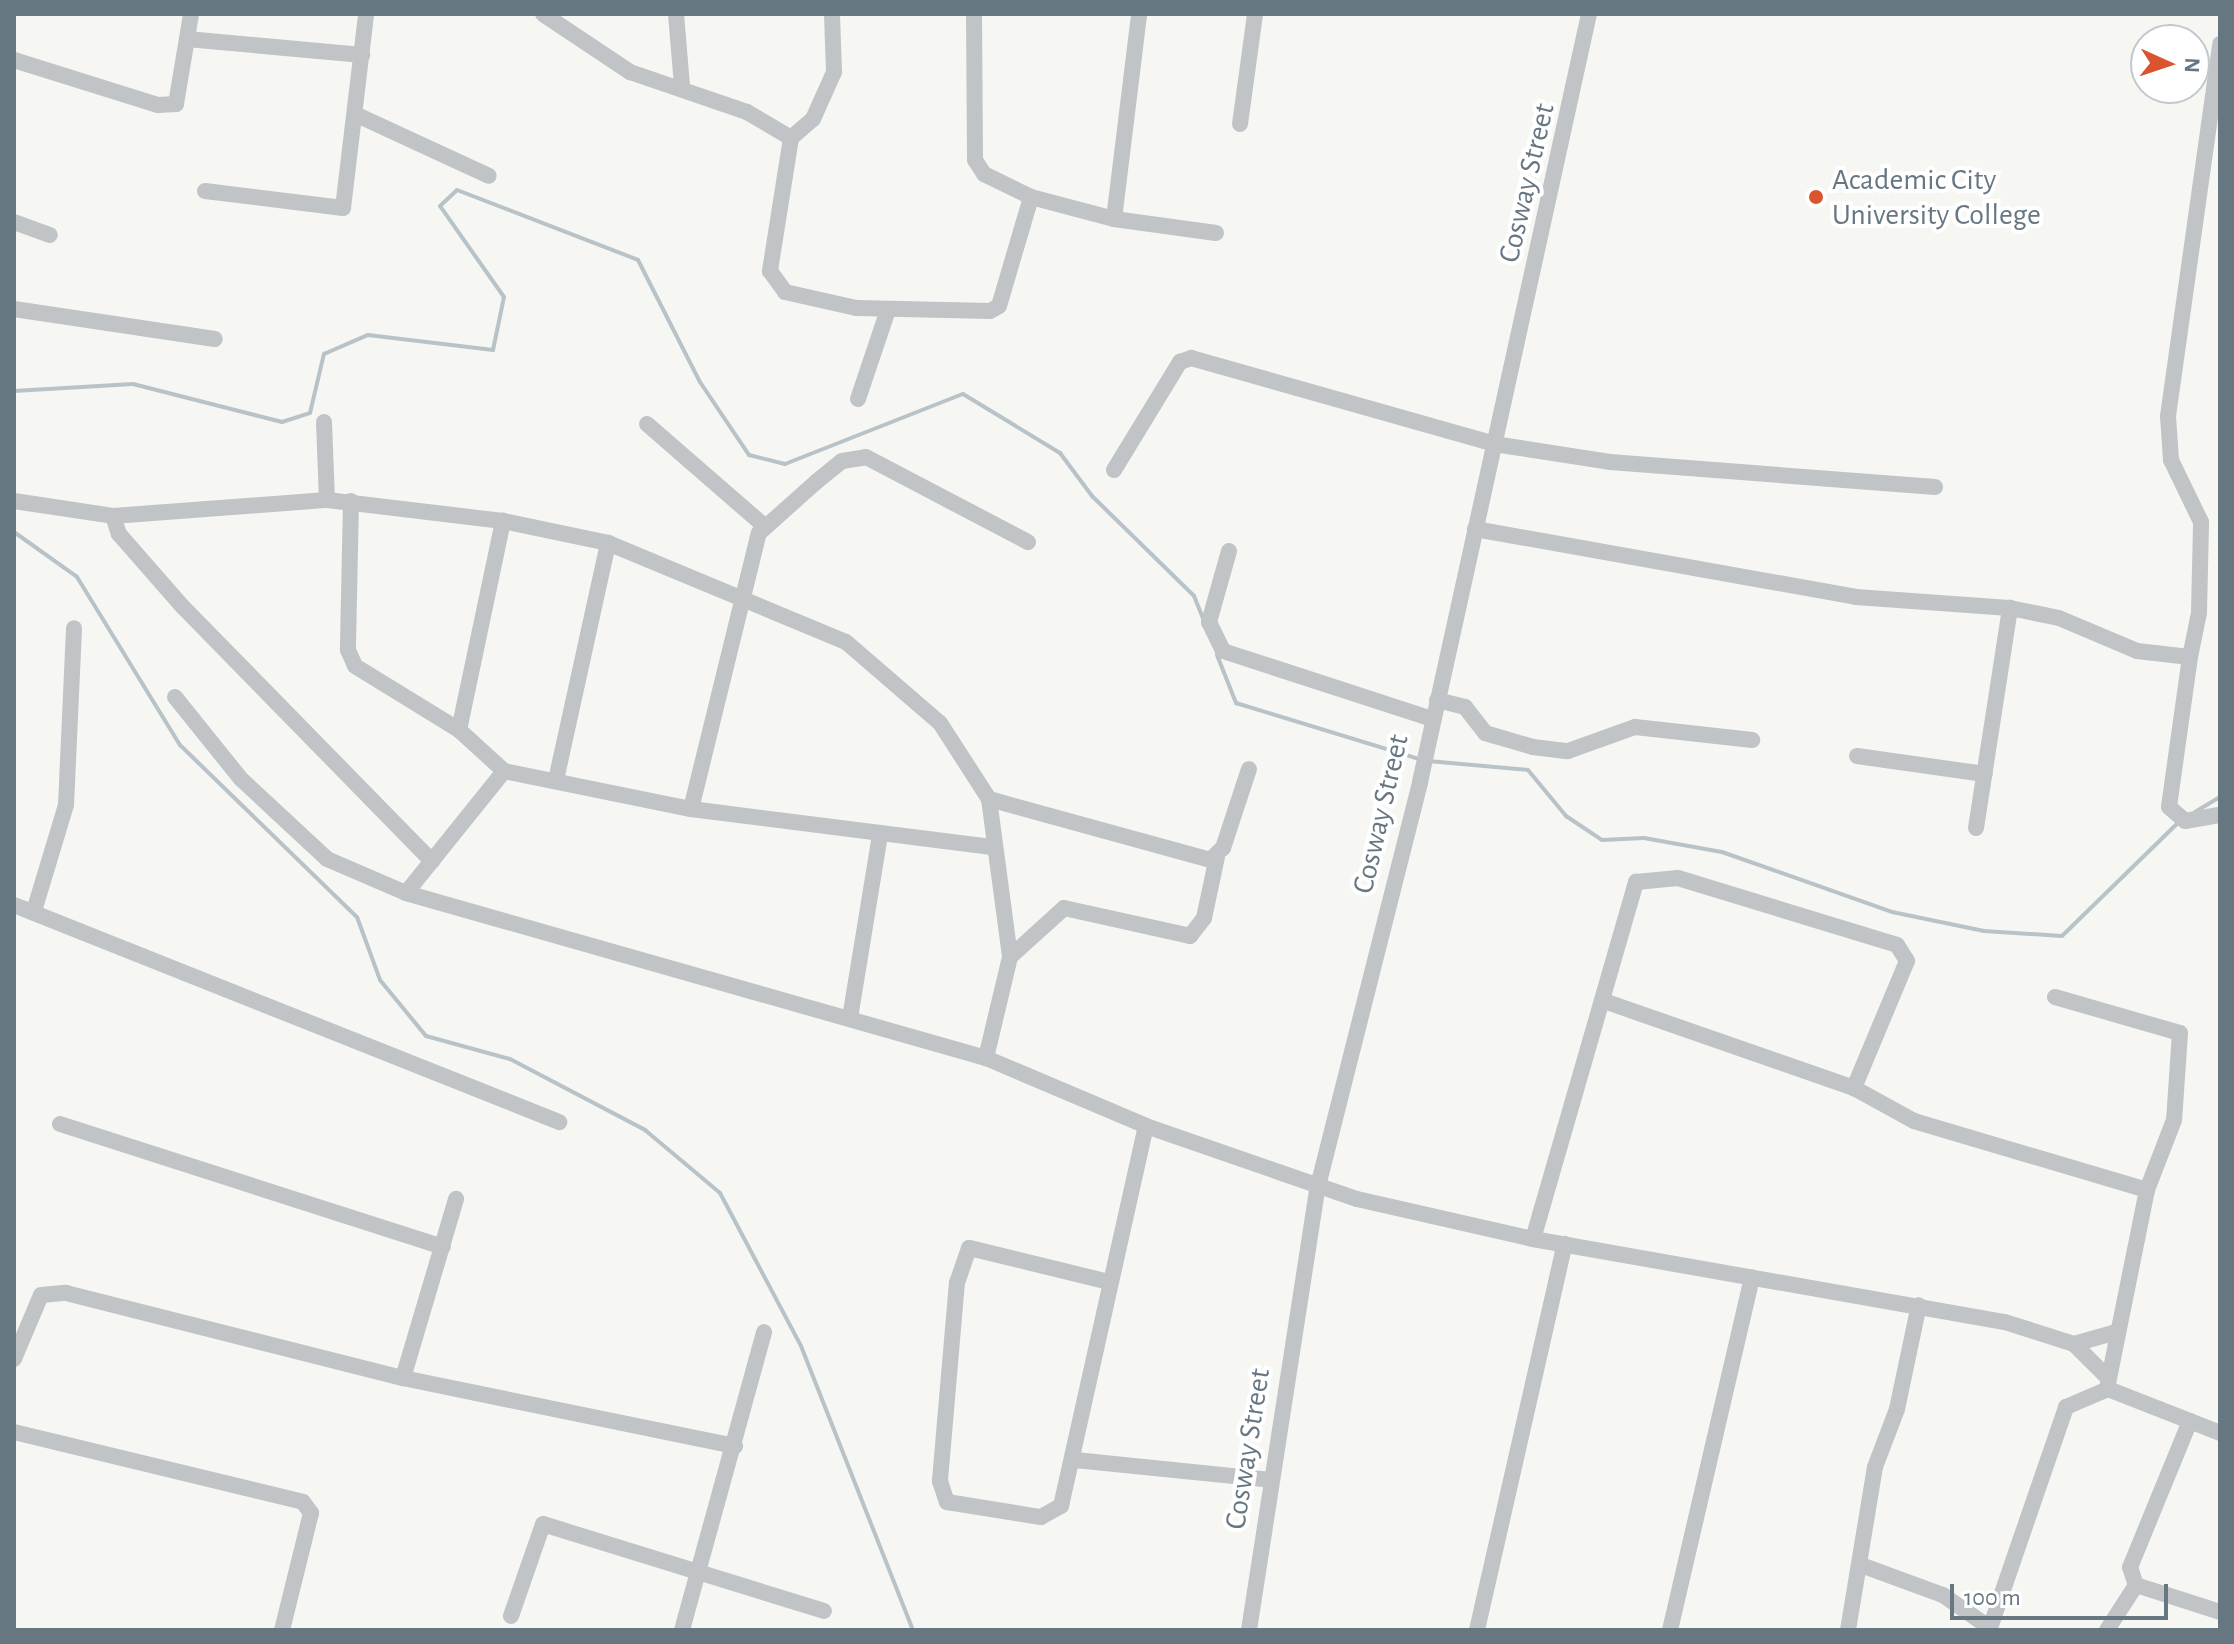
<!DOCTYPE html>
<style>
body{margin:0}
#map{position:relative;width:2234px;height:1644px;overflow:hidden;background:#f6f6f3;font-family:"Alegreya Sans",sans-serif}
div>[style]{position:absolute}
.stream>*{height:4px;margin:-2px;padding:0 2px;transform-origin:2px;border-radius:2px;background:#b8c3c8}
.minor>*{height:16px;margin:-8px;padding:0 8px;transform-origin:8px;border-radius:8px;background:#c0c4c7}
.dots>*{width:22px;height:22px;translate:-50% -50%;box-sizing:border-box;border:4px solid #fff;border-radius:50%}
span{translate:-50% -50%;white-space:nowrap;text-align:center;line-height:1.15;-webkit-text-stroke:8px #fff;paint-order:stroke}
.poi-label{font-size:30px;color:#677782}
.left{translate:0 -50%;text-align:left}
.street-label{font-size:30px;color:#677782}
.frame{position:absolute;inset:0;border:16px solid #677782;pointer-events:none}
.north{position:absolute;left:2130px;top:24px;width:80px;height:80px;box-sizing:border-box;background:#fff;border:2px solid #c2c9cd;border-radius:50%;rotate:93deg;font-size:22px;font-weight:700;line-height:32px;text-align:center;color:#677782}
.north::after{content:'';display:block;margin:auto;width:28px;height:36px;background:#da542f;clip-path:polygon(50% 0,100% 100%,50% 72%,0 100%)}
.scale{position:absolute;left:1950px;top:1584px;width:218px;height:36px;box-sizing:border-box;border:4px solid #677782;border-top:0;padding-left:10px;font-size:24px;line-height:28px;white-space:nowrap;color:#677782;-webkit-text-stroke:6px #fff;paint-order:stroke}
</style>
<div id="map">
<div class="stream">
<div style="left:14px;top:391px;width:119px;rotate:-3.4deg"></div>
<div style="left:133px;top:384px;width:154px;rotate:14.3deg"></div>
<div style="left:282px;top:422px;width:29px;rotate:-18deg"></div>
<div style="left:310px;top:413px;width:61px;rotate:-76.7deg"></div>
<div style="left:324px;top:354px;width:48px;rotate:-23.4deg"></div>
<div style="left:368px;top:335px;width:126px;rotate:6.8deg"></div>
<div style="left:493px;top:350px;width:54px;rotate:-78.3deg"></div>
<div style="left:504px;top:297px;width:111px;rotate:-125.1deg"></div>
<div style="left:440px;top:206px;width:23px;rotate:-43deg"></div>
<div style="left:457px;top:190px;width:194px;rotate:21.1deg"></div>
<div style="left:638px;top:260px;width:137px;rotate:63.1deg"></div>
<div style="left:700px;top:382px;width:88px;rotate:56.1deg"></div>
<div style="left:749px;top:455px;width:37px;rotate:14deg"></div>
<div style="left:785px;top:464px;width:191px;rotate:-21.5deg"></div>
<div style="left:963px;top:394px;width:114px;rotate:31.3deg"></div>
<div style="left:1060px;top:453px;width:54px;rotate:53.3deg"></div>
<div style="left:1092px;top:496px;width:143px;rotate:44.4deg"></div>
<div style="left:1194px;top:596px;width:27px;rotate:68deg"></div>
<div style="left:14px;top:532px;width:77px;rotate:35.5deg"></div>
<div style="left:77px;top:577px;width:197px;rotate:58.5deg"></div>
<div style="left:180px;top:745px;width:247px;rotate:44.2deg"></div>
<div style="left:357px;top:917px;width:67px;rotate:69.9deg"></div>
<div style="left:380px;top:980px;width:72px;rotate:50.6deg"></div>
<div style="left:426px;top:1036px;width:87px;rotate:15.3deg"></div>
<div style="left:510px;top:1059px;width:153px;rotate:27.7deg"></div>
<div style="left:645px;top:1130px;width:98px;rotate:40deg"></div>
<div style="left:720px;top:1193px;width:173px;rotate:62.1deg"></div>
<div style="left:801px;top:1346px;width:305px;rotate:68.5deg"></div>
<div style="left:1217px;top:655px;width:52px;rotate:68.4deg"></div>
<div style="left:1236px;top:703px;width:191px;rotate:17deg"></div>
<div style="left:1428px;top:761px;width:100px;rotate:5.1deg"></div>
<div style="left:1528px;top:770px;width:60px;rotate:50.4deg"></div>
<div style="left:1566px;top:816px;width:43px;rotate:33.7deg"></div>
<div style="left:1602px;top:840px;width:42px;rotate:-2.7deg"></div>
<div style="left:1644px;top:838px;width:79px;rotate:10.2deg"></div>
<div style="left:1722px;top:852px;width:180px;rotate:19.4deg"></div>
<div style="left:1892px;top:912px;width:94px;rotate:11.7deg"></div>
<div style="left:1984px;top:931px;width:78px;rotate:3.7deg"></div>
<div style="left:2062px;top:936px;width:165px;rotate:-44.3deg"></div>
<div style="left:2195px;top:812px;width:29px;rotate:-31deg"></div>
</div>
<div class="minor">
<div style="left:543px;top:14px;width:105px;rotate:33.7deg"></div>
<div style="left:630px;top:72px;width:124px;rotate:18.9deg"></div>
<div style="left:747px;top:112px;width:51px;rotate:30.6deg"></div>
<div style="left:791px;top:138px;width:135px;rotate:99deg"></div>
<div style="left:770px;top:271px;width:26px;rotate:54deg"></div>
<div style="left:785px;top:292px;width:73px;rotate:12.7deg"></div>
<div style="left:856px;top:308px;width:134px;rotate:1.3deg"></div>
<div style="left:990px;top:311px;width:10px;rotate:-29deg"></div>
<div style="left:999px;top:306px;width:114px;rotate:-73.6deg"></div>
<div style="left:676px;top:14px;width:71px;rotate:85.2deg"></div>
<div style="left:974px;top:14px;width:146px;rotate:89.6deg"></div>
<div style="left:975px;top:160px;width:17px;rotate:57deg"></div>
<div style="left:984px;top:174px;width:52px;rotate:26.1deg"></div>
<div style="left:1031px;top:197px;width:86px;rotate:14.8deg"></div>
<div style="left:1114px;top:219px;width:103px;rotate:7.8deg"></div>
<div style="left:187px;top:39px;width:176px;rotate:5.2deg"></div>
<div style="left:14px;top:60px;width:151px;rotate:17.4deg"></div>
<div style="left:158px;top:105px;width:18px;rotate:-3deg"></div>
<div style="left:176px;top:104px;width:91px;rotate:-80.5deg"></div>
<div style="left:357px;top:115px;width:145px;rotate:24.8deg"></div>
<div style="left:1240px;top:124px;width:111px;rotate:-82.2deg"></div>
<div style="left:791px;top:138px;width:29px;rotate:-41deg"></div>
<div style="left:813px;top:119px;width:51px;rotate:-65.9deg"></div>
<div style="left:834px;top:72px;width:58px;rotate:-92deg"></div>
<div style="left:205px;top:191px;width:139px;rotate:7deg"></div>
<div style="left:343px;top:208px;width:195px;rotate:-83.2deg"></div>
<div style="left:1114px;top:219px;width:207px;rotate:-83deg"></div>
<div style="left:14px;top:222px;width:38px;rotate:20deg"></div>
<div style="left:14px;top:309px;width:203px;rotate:8.5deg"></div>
<div style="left:858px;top:399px;width:94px;rotate:-71.4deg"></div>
<div style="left:324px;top:422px;width:78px;rotate:87.8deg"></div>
<div style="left:647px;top:424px;width:154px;rotate:41deg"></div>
<div style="left:1114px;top:470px;width:127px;rotate:-58.6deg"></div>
<div style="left:1180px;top:362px;width:12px;rotate:-20deg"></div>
<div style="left:1191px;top:358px;width:315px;rotate:15.8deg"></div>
<div style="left:1494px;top:444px;width:117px;rotate:8.8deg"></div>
<div style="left:1610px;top:462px;width:326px;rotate:4.4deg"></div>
<div style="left:14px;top:501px;width:100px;rotate:8.6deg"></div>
<div style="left:113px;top:516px;width:215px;rotate:-4.3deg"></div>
<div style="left:327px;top:500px;width:177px;rotate:6.8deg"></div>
<div style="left:503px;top:521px;width:107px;rotate:11.8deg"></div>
<div style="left:608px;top:543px;width:258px;rotate:22.6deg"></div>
<div style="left:846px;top:642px;width:124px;rotate:40.8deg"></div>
<div style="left:940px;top:723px;width:90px;rotate:57.2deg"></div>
<div style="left:989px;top:799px;width:159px;rotate:82.4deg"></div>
<div style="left:1010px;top:957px;width:104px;rotate:103.4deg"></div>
<div style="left:351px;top:501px;width:149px;rotate:91.2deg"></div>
<div style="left:348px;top:650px;width:17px;rotate:66deg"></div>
<div style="left:355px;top:666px;width:122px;rotate:31.6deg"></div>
<div style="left:459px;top:730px;width:61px;rotate:42.3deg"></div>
<div style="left:504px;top:771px;width:191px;rotate:11.5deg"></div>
<div style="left:691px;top:809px;width:301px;rotate:7.2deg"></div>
<div style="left:113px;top:516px;width:19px;rotate:72deg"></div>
<div style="left:119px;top:534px;width:97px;rotate:48.8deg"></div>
<div style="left:183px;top:607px;width:356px;rotate:45.6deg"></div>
<div style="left:1475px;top:529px;width:387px;rotate:10.1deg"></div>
<div style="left:1856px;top:597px;width:154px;rotate:4.1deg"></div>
<div style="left:2010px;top:608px;width:50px;rotate:11.5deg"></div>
<div style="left:2059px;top:618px;width:85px;rotate:22.9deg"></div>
<div style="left:2137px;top:651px;width:53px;rotate:6.5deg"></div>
<div style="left:2190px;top:657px;width:151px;rotate:98deg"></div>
<div style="left:2169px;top:807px;width:21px;rotate:41deg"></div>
<div style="left:2185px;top:821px;width:36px;rotate:-10deg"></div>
<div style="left:1229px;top:551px;width:74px;rotate:105.7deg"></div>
<div style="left:1209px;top:622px;width:32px;rotate:64deg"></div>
<div style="left:1223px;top:651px;width:220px;rotate:18deg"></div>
<div style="left:2190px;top:657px;width:45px;rotate:-78.4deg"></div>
<div style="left:2199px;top:613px;width:91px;rotate:-88.7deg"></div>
<div style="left:2201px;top:522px;width:69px;rotate:-115.8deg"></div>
<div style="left:2171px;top:460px;width:44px;rotate:-93.9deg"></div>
<div style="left:2168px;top:416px;width:376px;rotate:-82deg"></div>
<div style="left:175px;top:697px;width:105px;rotate:51.2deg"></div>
<div style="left:241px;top:779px;width:117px;rotate:42.9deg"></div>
<div style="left:327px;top:859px;width:86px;rotate:23.3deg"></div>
<div style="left:406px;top:893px;width:603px;rotate:15.88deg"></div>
<div style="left:986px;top:1058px;width:174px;rotate:23deg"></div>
<div style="left:1146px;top:1126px;width:223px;rotate:19.1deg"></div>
<div style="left:1357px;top:1199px;width:180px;rotate:12.8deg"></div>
<div style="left:1533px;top:1239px;width:479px;rotate:10deg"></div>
<div style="left:2005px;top:1322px;width:72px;rotate:17.7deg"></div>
<div style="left:2074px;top:1344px;width:48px;rotate:45deg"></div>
<div style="left:1437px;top:700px;width:29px;rotate:14deg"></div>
<div style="left:1465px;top:707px;width:33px;rotate:52deg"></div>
<div style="left:1485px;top:733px;width:50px;rotate:16.3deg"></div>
<div style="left:1533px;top:747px;width:35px;rotate:7deg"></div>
<div style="left:1568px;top:751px;width:71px;rotate:-19.7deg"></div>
<div style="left:1635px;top:727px;width:118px;rotate:6.3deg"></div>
<div style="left:459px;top:730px;width:214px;rotate:-78.1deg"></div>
<div style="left:1857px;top:756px;width:129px;rotate:8deg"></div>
<div style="left:556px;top:780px;width:243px;rotate:-77.6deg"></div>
<div style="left:989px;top:799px;width:229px;rotate:15.4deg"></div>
<div style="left:1210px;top:860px;width:18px;rotate:-43deg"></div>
<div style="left:1223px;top:848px;width:83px;rotate:-71.8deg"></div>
<div style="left:691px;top:809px;width:284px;rotate:-76.2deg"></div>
<div style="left:759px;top:533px;width:76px;rotate:-41.8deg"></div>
<div style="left:816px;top:482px;width:33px;rotate:-39deg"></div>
<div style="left:842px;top:461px;width:24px;rotate:-9deg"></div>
<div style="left:866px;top:457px;width:183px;rotate:27.7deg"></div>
<div style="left:1976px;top:828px;width:223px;rotate:-81.2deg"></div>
<div style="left:406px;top:893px;width:156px;rotate:-51.2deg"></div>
<div style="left:14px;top:905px;width:587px;rotate:21.71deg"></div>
<div style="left:34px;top:911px;width:111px;rotate:-73.2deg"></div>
<div style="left:66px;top:805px;width:177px;rotate:-87.4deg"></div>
<div style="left:1010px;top:957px;width:73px;rotate:-42.2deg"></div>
<div style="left:1064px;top:908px;width:129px;rotate:12.5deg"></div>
<div style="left:1190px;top:936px;width:23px;rotate:-52deg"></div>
<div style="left:1204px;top:918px;width:62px;rotate:-78deg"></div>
<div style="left:2055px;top:997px;width:130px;rotate:16.1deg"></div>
<div style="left:2180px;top:1033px;width:87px;rotate:93.9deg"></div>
<div style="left:2174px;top:1120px;width:75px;rotate:111.1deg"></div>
<div style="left:2147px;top:1190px;width:198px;rotate:101.4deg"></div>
<div style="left:1604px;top:1001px;width:265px;rotate:19.2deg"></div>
<div style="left:1854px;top:1088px;width:68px;rotate:28.8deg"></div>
<div style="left:1914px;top:1121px;width:243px;rotate:16.5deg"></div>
<div style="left:850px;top:1018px;width:186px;rotate:-80.7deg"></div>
<div style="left:60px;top:1124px;width:402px;rotate:17.8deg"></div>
<div style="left:1533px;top:1239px;width:372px;rotate:-73.9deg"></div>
<div style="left:1636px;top:882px;width:42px;rotate:-5.4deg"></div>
<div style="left:1678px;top:878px;width:229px;rotate:17deg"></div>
<div style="left:1897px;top:945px;width:19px;rotate:58deg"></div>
<div style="left:1907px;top:961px;width:138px;rotate:112.7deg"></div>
<div style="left:1109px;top:1282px;width:144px;rotate:-166.3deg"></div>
<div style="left:969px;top:1248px;width:36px;rotate:109deg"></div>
<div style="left:957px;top:1282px;width:200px;rotate:94.9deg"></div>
<div style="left:940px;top:1481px;width:22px;rotate:72deg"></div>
<div style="left:947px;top:1502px;width:95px;rotate:9.1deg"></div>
<div style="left:1041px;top:1517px;width:23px;rotate:-29deg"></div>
<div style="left:1061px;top:1506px;width:389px;rotate:-77.4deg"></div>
<div style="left:2074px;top:1344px;width:44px;rotate:-15.9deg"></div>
<div style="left:14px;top:1359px;width:69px;rotate:-67.1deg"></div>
<div style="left:41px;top:1295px;width:25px;rotate:-5deg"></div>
<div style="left:66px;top:1293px;width:348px;rotate:14.2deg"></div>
<div style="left:403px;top:1378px;width:339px;rotate:11.6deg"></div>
<div style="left:403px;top:1378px;width:187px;rotate:-73.5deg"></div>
<div style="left:2190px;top:1421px;width:158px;rotate:112.3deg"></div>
<div style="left:2130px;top:1567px;width:19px;rotate:72deg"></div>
<div style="left:2136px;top:1585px;width:88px;rotate:17.8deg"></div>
<div style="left:14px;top:1432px;width:297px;rotate:13.6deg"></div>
<div style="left:303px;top:1502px;width:14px;rotate:54deg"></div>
<div style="left:311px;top:1513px;width:121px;rotate:103.9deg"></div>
<div style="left:1075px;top:1460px;width:197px;rotate:5.8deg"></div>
<div style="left:1861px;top:1565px;width:87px;rotate:20.1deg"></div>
<div style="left:1943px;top:1595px;width:57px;rotate:35.1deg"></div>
<div style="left:1990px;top:1628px;width:234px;rotate:-71deg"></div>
<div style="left:2066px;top:1407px;width:46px;rotate:-23.2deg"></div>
<div style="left:2108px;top:1389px;width:120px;rotate:21.4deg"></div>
<div style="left:511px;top:1616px;width:97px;rotate:-70.8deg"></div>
<div style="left:543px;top:1524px;width:294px;rotate:17.2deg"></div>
<div style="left:682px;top:1630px;width:309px;rotate:-74.6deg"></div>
<div style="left:1249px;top:1630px;width:449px;rotate:-81.2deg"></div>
<div style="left:1318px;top:1186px;width:417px;rotate:-75.8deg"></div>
<div style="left:1420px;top:782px;width:786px;rotate:-77.59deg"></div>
<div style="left:1477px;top:1630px;width:396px;rotate:-77.2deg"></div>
<div style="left:1670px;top:1630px;width:362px;rotate:-76.9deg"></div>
<div style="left:1848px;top:1630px;width:165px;rotate:-80.6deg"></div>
<div style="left:1875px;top:1467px;width:62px;rotate:-69.2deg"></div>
<div style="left:1897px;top:1409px;width:106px;rotate:-78.1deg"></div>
<div style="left:2107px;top:1630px;width:54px;rotate:-57.2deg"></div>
</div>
<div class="dots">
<div style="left:1816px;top:197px;background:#da542f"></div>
</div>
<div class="poi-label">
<span class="left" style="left:1832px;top:197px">Academic City<br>University College</span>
</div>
<div class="street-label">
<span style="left:1527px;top:183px;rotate:-77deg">Cosway Street</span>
<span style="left:1381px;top:814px;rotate:-77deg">Cosway Street</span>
<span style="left:1248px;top:1449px;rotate:-81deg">Cosway Street</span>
</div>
<div class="frame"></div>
<div class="north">N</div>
<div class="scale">100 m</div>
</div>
